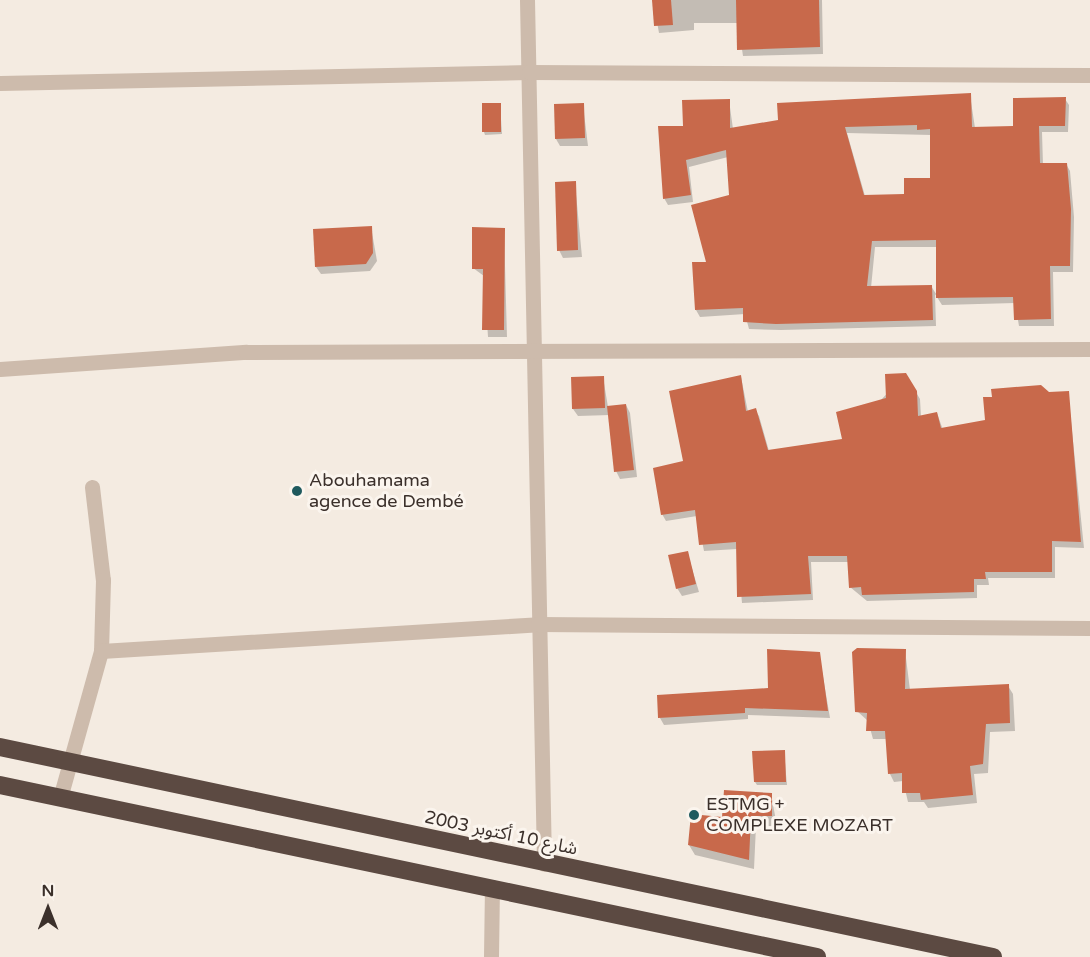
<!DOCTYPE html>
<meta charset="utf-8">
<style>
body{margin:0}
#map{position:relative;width:1090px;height:957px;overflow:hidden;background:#f4ebe1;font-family:"Varela Round","Noto Sans Arabic",sans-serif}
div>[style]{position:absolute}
.shadow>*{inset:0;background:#0003}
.building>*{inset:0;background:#c8694b}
.minor>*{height:15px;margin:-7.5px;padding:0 7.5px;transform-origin:7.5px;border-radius:7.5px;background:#cdbbac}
.highway>*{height:18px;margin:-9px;padding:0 9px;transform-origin:9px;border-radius:9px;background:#5c4a42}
.dots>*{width:16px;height:16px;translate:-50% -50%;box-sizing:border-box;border:3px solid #fbf5ee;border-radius:50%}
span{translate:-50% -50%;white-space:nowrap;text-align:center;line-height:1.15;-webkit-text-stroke:6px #fbf5ee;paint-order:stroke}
.poi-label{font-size:18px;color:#3b302b}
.left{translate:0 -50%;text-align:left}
.street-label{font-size:18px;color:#3b302b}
.north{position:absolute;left:18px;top:879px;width:60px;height:60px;-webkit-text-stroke:4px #fbf5ee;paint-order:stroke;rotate:0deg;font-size:16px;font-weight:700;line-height:24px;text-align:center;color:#3b302b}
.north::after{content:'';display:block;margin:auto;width:21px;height:27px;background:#3b302b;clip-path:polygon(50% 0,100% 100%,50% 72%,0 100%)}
</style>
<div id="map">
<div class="shadow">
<div style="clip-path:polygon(653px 0,822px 0,823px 54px,743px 56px,738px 23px,694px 23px,694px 30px,659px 33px)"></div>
<div style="clip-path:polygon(evenodd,970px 95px,975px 128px,1014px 127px,1065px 99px,1069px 105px,1068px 132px,1042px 132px,1043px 165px,1066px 164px,1070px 171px,1074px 217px,1073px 272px,1053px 272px,1054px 326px,1019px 326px,1015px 303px,942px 305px,935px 294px,936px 326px,781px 330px,749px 329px,745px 314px,700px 317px,696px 310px,731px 196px,728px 157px,689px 167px,693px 202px,668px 205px,664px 198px,684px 127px,729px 100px,733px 129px,970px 95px,847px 133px,931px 135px,932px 180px,905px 195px,865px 196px,847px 133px,970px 95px,875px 247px,938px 247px,938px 297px,931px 286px,871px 288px,875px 247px)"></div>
<div style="clip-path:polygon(500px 104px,502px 134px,485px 135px,484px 132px)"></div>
<div style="clip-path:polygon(583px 105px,588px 146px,560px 146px,556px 139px)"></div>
<div style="clip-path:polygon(575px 183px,582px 257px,563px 258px,559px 250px)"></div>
<div style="clip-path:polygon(371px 227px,377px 261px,370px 271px,321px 274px,316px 267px)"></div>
<div style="clip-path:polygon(504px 229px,507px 337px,488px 337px,484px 276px,473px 268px)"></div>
<div style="clip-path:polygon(905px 374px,920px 399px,921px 417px,937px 413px,943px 430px,987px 421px,1049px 394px,1068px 392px,1084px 548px,1055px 547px,1055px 578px,988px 578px,989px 585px,977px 585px,977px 598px,867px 601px,850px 587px,849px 562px,811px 562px,813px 600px,742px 603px,737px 549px,704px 551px,697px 516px,666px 521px,662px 514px,685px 462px,741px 377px,748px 412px,755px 410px,759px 416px,769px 451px,844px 440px)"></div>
<div style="clip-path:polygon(603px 377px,608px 407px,626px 405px,630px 413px,637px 477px,620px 479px,616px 471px,610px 415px,578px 416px,573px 409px)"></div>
<div style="clip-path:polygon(687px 552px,699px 592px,682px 596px,677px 588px)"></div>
<div style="clip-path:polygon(905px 650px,910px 690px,1008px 686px,1013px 694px,1015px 731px,990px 732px,988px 773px,974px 774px,977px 803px,928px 808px,924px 802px,908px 802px,903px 781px,894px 782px,890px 774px,887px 739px,873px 739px,868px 721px,857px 711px)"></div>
<div style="clip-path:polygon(819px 653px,830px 718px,748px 715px,748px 719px,664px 725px,660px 718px,658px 696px,770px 689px)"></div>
<div style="clip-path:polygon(784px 752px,787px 785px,757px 785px,755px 782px)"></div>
<div style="clip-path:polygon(771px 794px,777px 826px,756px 826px,754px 869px,695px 855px,689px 845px,723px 818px)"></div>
</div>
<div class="building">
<div style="clip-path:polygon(652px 0,671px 0,673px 25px,654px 26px)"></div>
<div style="clip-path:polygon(736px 0,819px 0,820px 47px,737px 50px)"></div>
<div style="clip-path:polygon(evenodd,971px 93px,972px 127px,1013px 126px,1013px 98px,1066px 97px,1065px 126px,1039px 126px,1040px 163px,1067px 163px,1071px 209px,1070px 266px,1050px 266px,1051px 319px,1014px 320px,1013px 297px,936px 298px,936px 240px,872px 241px,867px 286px,932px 285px,933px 320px,776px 324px,743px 322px,743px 308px,695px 310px,692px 262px,706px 262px,691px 205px,729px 195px,726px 150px,686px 160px,691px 195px,663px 199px,658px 126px,683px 126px,682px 100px,730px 99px,730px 128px,778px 120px,777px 103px,971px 93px,917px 125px,917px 130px,930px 129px,930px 178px,904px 178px,904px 194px,864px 195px,845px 127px,917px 125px)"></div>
<div style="clip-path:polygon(482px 103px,501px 103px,501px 132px,482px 132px)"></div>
<div style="clip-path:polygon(584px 103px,585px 138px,555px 139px,554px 104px)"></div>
<div style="clip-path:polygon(576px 181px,578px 250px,557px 251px,555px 182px)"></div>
<div style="clip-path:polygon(372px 226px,373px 253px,366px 264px,315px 267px,313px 229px)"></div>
<div style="clip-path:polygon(472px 227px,505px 228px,504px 330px,482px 330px,483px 269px,472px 269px)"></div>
<div style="clip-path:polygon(906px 373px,917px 391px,918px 416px,937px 412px,941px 428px,985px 420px,983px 397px,992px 397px,991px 389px,1041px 385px,1049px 392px,1069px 391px,1081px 542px,1052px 541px,1052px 572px,985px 572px,986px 579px,974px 579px,974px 592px,862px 595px,861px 587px,849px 588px,847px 556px,808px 556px,811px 594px,737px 597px,736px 542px,699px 545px,695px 510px,661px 515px,653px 468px,683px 461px,669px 391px,741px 375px,746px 411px,756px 408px,768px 450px,842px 439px,836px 412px,886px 398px,885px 374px)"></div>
<div style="clip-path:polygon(604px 376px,605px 408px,572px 409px,571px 377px)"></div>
<div style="clip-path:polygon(626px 404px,634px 470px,614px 472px,607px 406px)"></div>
<div style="clip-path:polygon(688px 551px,696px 584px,676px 589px,668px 555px)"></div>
<div style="clip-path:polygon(857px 648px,906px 649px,905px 689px,1009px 684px,1010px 723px,986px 724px,983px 764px,970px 766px,973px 795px,921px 800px,920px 793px,902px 793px,902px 773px,888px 774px,885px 731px,866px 731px,867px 713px,855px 712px,852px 652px)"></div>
<div style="clip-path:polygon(767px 649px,820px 652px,828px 711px,745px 708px,745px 713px,658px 718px,657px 695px,768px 688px)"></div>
<div style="clip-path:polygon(785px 750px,786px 782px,754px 782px,752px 751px)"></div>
<div style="clip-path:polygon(724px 790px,772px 793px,772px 816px,751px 816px,749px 860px,688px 845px,691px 814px,722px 817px)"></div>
</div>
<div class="minor">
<div style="left:527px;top:0;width:864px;rotate:88.87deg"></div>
<div style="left:0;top:83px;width:529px;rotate:-1.19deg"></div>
<div style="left:529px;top:72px;width:561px;rotate:0.31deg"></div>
<div style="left:0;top:369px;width:247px;rotate:-4deg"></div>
<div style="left:246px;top:352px;width:844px;rotate:-0.2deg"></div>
<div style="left:92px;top:487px;width:94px;rotate:83.3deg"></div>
<div style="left:103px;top:580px;width:71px;rotate:91.6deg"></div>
<div style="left:60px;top:798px;width:153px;rotate:-74.4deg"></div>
<div style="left:101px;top:651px;width:438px;rotate:-3.5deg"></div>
<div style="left:538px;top:624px;width:552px;rotate:0.42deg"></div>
<div style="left:491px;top:957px;width:70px;rotate:-89.2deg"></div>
</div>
<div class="highway">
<div style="left:0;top:747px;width:1015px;rotate:11.94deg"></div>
<div style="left:0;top:785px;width:835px;rotate:11.89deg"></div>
</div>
<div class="dots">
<div style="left:297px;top:491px;background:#1f5a5e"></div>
<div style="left:694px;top:815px;background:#1f5a5e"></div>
</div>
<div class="poi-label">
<span class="left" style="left:309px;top:491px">Abouhamama<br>agence de Dembé</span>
<span class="left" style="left:706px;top:815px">ESTMG +<br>COMPLEXE MOZART</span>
</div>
<div class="street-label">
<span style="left:501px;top:833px;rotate:12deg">شارع 10 أكتوبر 2003</span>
</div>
<div class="north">N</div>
</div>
